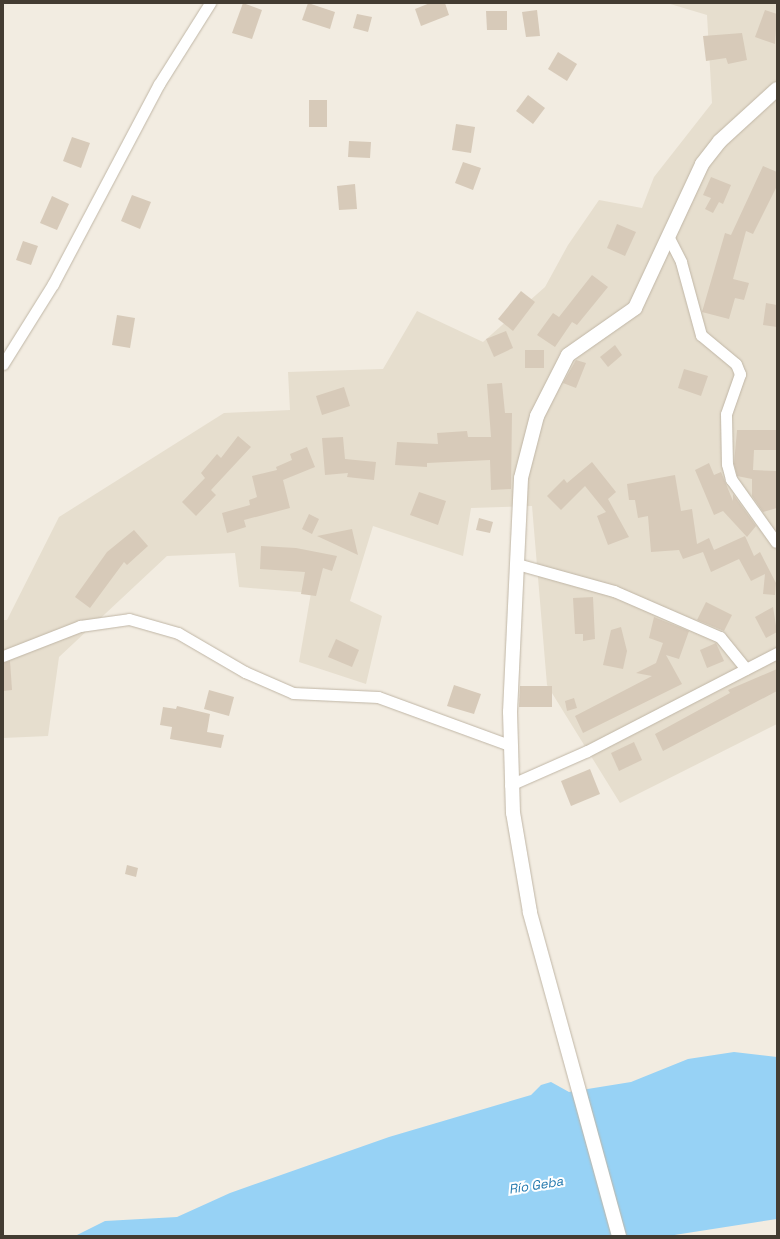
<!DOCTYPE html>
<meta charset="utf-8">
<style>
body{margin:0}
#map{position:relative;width:780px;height:1239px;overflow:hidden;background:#f2ece1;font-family:"Space Grotesk",sans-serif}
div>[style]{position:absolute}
.residential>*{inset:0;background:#e6dece}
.water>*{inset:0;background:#97d2f5}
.building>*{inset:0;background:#d7cab9}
.roads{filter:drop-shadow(0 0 1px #c0b6a6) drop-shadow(0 0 1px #c0b6a6)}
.minor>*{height:11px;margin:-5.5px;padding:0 5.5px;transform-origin:5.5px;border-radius:5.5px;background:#fff}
.tertiary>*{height:14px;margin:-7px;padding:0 7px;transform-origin:7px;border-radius:7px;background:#fff}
span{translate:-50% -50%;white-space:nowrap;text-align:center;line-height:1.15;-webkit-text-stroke:4px #fff;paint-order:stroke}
.water-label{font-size:13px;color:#2379ae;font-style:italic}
.frame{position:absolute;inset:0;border:4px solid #433c32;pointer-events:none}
</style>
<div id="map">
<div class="residential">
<div style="clip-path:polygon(667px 3px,777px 3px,777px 724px,620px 803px,547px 685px,532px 506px,471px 508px,463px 556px,373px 526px,350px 601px,382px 616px,366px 684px,299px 662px,311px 593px,239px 587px,235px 553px,167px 556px,59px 657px,48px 736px,3px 738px,3px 620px,7px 620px,59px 517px,224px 413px,290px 410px,288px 372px,383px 369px,417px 311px,483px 342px,545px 287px,568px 245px,599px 200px,642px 208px,654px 177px,712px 103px,707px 15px)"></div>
</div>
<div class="water">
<div style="clip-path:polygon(734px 1052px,777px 1057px,777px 1219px,668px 1236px,75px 1236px,105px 1221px,177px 1217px,230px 1193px,389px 1137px,531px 1095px,541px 1085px,551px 1082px,569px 1092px,631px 1082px,688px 1059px)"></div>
</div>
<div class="building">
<div style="clip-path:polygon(243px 3px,262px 10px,252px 39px,232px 33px)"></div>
<div style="clip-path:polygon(308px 3px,335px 12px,330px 29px,302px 20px)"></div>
<div style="clip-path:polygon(430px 3px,445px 3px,449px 15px,421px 26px,415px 9px)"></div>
<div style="clip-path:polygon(537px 10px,540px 36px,526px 37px,522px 12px)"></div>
<div style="clip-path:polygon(765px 10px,777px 14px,775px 44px,755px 37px)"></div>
<div style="clip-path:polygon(486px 11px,507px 11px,507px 30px,487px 30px)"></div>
<div style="clip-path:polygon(357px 14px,372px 17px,368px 32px,353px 28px)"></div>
<div style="clip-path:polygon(742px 33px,747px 60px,728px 64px,726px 58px,706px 61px,703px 36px)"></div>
<div style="clip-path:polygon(558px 52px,577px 64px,567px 81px,548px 69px)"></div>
<div style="clip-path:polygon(528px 95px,545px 108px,533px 124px,516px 111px)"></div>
<div style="clip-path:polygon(309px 100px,327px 100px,327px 127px,309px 127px)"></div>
<div style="clip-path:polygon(456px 124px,475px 127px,471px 153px,452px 150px)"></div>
<div style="clip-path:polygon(72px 137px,90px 143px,81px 168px,63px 161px)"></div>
<div style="clip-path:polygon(349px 141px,371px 142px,370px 158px,348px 157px)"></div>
<div style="clip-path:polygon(463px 162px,481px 168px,473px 190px,455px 183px)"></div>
<div style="clip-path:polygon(763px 166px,777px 172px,777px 186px,753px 234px,746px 231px,733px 279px,749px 283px,744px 300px,735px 298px,729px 319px,702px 312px,725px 233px,731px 235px)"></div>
<div style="clip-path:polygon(711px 177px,731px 185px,723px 204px,719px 202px,713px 213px,705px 209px,711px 198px,703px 195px)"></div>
<div style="clip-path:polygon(355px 184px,357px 209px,339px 210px,337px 186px)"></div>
<div style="clip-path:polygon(132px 195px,151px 202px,140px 229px,121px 221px)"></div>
<div style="clip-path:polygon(52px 196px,69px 204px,57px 230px,40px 223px)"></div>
<div style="clip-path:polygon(617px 224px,636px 232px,625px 256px,607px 248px)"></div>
<div style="clip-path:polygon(23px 241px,38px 246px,31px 265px,16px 260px)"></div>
<div style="clip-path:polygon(592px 275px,608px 287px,577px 325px,572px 322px,555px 347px,537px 335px,553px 313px,559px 317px)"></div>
<div style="clip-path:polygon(521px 291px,535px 302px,513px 331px,498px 319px)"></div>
<div style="clip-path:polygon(766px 303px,777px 305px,777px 327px,763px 325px)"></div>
<div style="clip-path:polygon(117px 315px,135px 318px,130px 348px,112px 345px)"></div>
<div style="clip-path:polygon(506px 331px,513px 348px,494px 357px,486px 339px)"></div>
<div style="clip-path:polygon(615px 345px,622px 355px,608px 367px,600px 357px)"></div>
<div style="clip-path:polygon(525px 350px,544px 350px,544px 368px,525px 368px)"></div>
<div style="clip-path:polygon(576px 360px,586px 363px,576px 388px,563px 383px)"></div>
<div style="clip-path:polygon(684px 369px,708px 376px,701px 396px,678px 388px)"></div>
<div style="clip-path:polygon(502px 383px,505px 413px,512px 413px,511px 489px,491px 490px,490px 460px,427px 463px,427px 467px,395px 465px,397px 442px,438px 444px,437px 433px,467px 431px,468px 437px,491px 437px,487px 384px)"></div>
<div style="clip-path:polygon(344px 387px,350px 406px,322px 415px,316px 396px)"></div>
<div style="clip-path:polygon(737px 430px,777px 430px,777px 450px,754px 450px,753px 470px,777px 471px,777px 508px,763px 512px,752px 496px,752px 479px,737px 476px,734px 464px)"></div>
<div style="clip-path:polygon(238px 436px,251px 447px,211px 490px,216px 495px,196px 516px,182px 502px,205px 478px,201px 473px,217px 454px,221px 458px)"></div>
<div style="clip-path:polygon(343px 437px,345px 459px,376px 462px,374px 480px,347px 477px,348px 473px,325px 475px,322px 438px)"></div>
<div style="clip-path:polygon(307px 447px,315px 467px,283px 480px,290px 508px,244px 520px,246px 527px,227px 533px,222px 513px,250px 505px,249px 500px,257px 497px,252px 476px,277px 470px,276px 467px,292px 460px,290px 454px)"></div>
<div style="clip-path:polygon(592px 462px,616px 492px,608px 499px,629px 537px,608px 545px,597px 516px,606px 512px,585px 486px,561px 510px,547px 496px,564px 479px,567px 483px)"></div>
<div style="clip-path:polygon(709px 463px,714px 475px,721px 472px,733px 501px,733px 494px,756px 526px,747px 537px,723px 511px,714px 515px,695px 470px)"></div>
<div style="clip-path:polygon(675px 475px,681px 511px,692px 509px,697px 544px,709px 538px,714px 550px,745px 536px,754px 556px,760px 552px,776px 583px,775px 595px,763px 594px,765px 574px,751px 581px,739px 559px,711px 572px,703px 552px,683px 559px,679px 550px,651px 552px,648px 516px,638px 518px,635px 500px,629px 500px,627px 484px)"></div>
<div style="clip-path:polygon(419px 492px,446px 501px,438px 525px,410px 515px)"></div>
<div style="clip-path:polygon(309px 514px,319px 519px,312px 534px,302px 529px)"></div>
<div style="clip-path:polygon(479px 518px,493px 522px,490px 533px,476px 530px)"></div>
<div style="clip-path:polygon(352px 529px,358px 555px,317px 536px)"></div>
<div style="clip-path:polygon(134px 530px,148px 546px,127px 565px,124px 562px,90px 608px,75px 597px,107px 552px)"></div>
<div style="clip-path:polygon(261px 546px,296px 548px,337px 556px,332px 571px,323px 568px,316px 596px,301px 594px,305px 572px,260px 569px)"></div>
<div style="clip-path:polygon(593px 597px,595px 639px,583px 641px,583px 634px,575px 634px,573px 598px)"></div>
<div style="clip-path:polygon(706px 602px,732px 615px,724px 631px,697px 620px)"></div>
<div style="clip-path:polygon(773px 607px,777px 632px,766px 638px,755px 617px)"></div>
<div style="clip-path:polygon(654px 617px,689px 631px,679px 659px,666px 655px,682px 684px,583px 733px,575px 716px,652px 676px,636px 673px,656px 663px,663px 643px,649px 638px)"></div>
<div style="clip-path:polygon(621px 627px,627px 651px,623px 669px,603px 665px,611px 630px)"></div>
<div style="clip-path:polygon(336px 639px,359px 650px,352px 667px,328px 657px)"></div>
<div style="clip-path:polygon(716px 643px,724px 661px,707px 668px,700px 650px)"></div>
<div style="clip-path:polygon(10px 661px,12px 690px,3px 691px,3px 663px)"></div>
<div style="clip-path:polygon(777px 669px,777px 691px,663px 751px,655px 734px,730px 693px,728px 690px)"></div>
<div style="clip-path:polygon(454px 685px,481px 694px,474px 714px,447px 706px)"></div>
<div style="clip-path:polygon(520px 686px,552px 686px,552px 707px,519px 707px)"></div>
<div style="clip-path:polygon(209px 690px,234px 697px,229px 716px,204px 709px)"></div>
<div style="clip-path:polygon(574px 698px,577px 708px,567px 711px,565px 701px)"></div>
<div style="clip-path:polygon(177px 706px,210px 714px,207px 732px,224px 735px,221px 748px,170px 739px,172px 727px,160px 725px,163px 707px,176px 709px)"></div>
<div style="clip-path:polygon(634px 742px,642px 760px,619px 771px,611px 753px)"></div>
<div style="clip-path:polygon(590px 769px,600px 794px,571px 806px,561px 781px)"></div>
<div style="clip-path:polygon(127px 865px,138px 868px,136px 877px,125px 874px)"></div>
</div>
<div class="roads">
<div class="minor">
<div style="left:668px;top:236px;width:29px;rotate:63deg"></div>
<div style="left:681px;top:262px;width:76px;rotate:74.7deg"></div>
<div style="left:701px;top:335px;width:45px;rotate:39.6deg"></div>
<div style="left:736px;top:364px;width:11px;rotate:68deg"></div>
<div style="left:740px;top:374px;width:42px;rotate:109.3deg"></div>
<div style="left:726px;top:414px;width:50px;rotate:88.9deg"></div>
<div style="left:727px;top:464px;width:16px;rotate:75deg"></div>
<div style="left:731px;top:479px;width:77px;rotate:54.5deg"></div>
<div style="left:3px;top:364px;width:94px;rotate:-58deg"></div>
<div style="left:53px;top:284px;width:226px;rotate:-62.1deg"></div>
<div style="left:159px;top:84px;width:96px;rotate:-57.8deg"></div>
<div style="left:517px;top:564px;width:101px;rotate:15.6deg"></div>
<div style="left:614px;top:591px;width:116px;rotate:23.5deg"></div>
<div style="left:720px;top:637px;width:41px;rotate:50.9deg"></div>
<div style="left:3px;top:656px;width:83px;rotate:-21.3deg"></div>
<div style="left:80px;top:626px;width:49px;rotate:-8.1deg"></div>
<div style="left:129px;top:619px;width:51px;rotate:15.9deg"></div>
<div style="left:178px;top:633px;width:78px;rotate:30.2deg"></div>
<div style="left:245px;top:672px;width:52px;rotate:23.6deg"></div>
<div style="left:293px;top:693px;width:85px;rotate:2.7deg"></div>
<div style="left:378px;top:697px;width:140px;rotate:20.1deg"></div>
<div style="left:510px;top:785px;width:84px;rotate:-23.8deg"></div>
<div style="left:587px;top:751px;width:214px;rotate:-27.3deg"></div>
</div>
<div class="tertiary">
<div style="left:619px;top:1236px;width:336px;rotate:-105.4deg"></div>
<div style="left:530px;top:912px;width:100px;rotate:-99.7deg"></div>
<div style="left:513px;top:813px;width:101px;rotate:-91.7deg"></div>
<div style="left:510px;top:712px;width:234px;rotate:-87.3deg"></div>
<div style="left:521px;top:478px;width:64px;rotate:-75.5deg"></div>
<div style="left:537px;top:416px;width:68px;rotate:-63.1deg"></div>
<div style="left:568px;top:355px;width:82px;rotate:-35deg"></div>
<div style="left:635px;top:308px;width:159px;rotate:-65deg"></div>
<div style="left:702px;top:164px;width:29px;rotate:-52deg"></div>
<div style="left:720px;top:141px;width:77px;rotate:-42.4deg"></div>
</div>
</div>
<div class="water-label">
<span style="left:536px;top:1186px;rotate:-9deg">Río Geba</span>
</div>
<div class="frame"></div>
</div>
